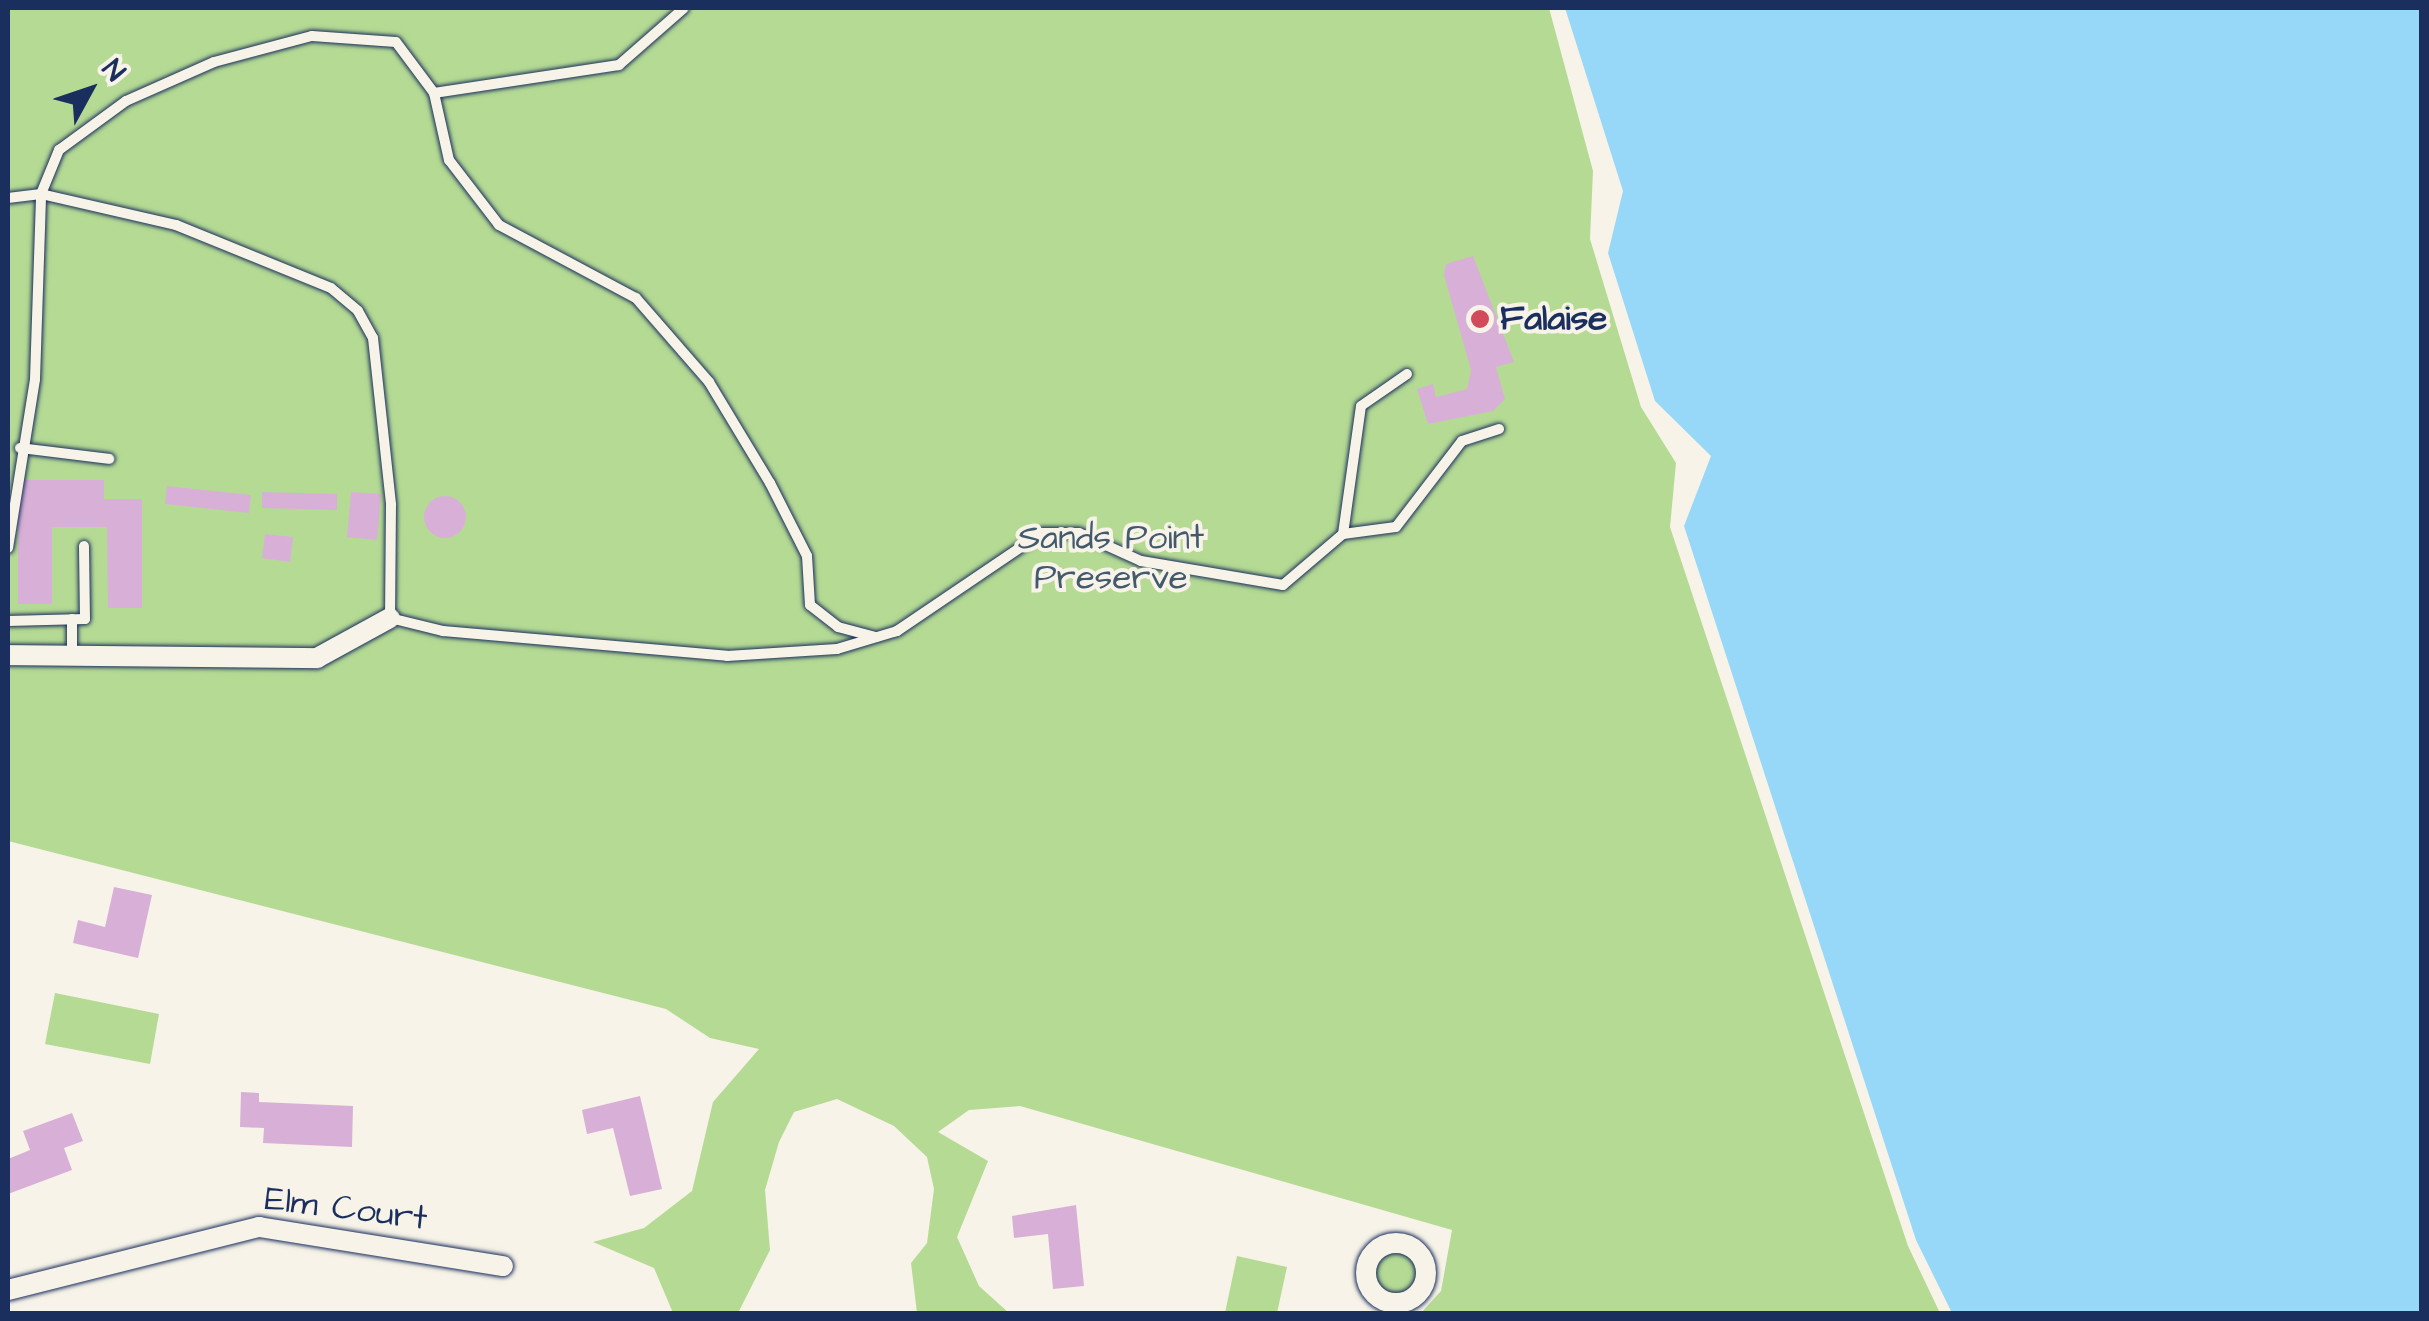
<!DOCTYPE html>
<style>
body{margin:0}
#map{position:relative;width:2429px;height:1321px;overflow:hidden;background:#f7f3e8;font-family:"Architects Daughter",sans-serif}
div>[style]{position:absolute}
.green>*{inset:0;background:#b5da94}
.round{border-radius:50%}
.water>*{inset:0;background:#97d8f8}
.building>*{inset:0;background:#d8b0d7}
.roads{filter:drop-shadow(0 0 2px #1b2f5e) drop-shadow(0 0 2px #1b2f5e)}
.lane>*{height:10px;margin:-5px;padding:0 5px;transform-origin:5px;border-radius:5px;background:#f7f3e8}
.street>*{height:20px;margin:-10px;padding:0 10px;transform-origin:10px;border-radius:10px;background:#f7f3e8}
.street>.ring{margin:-10px;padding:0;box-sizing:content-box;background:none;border:20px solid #f7f3e8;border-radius:50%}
.dots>*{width:28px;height:28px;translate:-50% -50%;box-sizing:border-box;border:5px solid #f7f3e8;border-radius:50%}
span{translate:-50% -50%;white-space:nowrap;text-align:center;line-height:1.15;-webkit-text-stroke:8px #f7f3e8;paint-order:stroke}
.poi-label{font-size:35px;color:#1b2f5e;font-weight:700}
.left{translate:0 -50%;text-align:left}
.park-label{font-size:35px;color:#425a6c}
.street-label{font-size:35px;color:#1b2f5e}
.frame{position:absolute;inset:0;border:10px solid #1b2f5e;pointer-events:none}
.north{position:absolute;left:40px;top:40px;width:100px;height:100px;-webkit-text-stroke:8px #f7f3e8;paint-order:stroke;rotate:50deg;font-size:28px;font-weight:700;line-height:40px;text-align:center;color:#1b2f5e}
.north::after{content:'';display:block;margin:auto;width:35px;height:45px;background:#1b2f5e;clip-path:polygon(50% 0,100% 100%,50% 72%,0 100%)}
</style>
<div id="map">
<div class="green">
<div style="clip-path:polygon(8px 8px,1549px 8px,1593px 171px,1590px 239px,1641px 407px,1676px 463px,1670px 527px,1908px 1246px,1940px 1313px,1421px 1313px,1441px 1291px,1452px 1230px,1020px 1106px,969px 1110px,938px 1132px,988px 1161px,957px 1237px,979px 1286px,1009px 1313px,917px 1313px,911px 1263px,927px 1243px,934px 1189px,927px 1157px,894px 1126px,837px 1099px,794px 1112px,779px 1142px,765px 1190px,770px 1250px,738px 1313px,673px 1313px,654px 1268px,593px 1242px,644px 1228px,692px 1191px,713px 1102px,759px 1049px,710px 1038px,666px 1009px,8px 841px)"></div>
<div style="clip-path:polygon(55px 993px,159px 1014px,150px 1064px,45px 1044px)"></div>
<div class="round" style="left:1375px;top:1253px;width:42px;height:42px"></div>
<div style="clip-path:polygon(1237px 1256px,1287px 1267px,1277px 1313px,1225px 1313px)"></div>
</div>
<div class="water">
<div style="clip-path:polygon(1565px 8px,2421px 8px,2421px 1313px,1952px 1313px,1916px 1240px,1684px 526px,1711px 456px,1655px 401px,1608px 253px,1623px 191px)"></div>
</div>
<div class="building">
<div style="clip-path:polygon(1473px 256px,1514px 362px,1496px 367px,1505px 399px,1493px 411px,1428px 424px,1417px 389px,1433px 384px,1436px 397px,1467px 389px,1471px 370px,1444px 275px,1446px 264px)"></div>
<div style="clip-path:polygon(18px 480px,104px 480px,104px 499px,142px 499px,142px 608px,108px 608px,107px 527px,52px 527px,52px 604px,18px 604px)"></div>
<div style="clip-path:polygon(167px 486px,251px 495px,249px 513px,165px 504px)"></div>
<div style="clip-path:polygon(262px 492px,337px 494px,337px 510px,262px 508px)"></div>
<div style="clip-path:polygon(351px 492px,381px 494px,377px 540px,347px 537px)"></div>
<div class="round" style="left:424px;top:496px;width:42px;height:42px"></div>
<div style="clip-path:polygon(265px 534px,293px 537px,290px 562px,262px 558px)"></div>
<div style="clip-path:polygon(114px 887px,152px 895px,138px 958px,73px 943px,78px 920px,105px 927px)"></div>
<div style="clip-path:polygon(241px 1092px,259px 1093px,259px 1102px,353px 1106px,352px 1147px,263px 1143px,264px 1128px,240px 1127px)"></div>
<div style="clip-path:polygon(640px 1096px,662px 1189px,630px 1196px,613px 1128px,587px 1134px,582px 1110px)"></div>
<div style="clip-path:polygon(72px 1113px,83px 1141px,64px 1148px,72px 1170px,8px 1194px,8px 1159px,30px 1150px,23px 1131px)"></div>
<div style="clip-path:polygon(1076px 1205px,1084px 1286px,1053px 1289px,1048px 1234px,1014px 1238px,1012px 1216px)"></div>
</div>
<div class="roads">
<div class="lane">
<div style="left:434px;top:93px;width:187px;rotate:-8.6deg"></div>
<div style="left:619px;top:65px;width:86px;rotate:-41.2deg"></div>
<div style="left:8px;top:198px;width:33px;rotate:-7deg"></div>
<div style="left:41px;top:194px;width:139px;rotate:12.9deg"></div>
<div style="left:176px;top:225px;width:167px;rotate:22.1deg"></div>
<div style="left:331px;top:288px;width:35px;rotate:40deg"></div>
<div style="left:358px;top:311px;width:31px;rotate:61deg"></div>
<div style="left:373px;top:338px;width:168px;rotate:83.8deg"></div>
<div style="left:391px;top:505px;width:113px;rotate:90.5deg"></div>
<div style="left:390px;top:618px;width:55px;rotate:13.8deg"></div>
<div style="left:443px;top:631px;width:285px;rotate:5deg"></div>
<div style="left:727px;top:656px;width:110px;rotate:-3.6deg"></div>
<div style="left:837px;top:649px;width:63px;rotate:-16.7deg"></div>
<div style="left:897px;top:631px;width:175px;rotate:-34.1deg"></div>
<div style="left:1042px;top:533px;width:37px"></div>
<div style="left:1079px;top:533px;width:68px;rotate:24.3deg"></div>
<div style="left:1141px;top:561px;width:144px;rotate:9.6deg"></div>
<div style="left:1283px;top:585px;width:79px;rotate:-40.4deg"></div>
<div style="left:1343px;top:534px;width:129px;rotate:-82deg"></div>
<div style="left:1361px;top:406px;width:56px;rotate:-34.8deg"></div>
<div style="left:20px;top:448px;width:90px;rotate:7deg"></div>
<div style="left:1343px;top:534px;width:53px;rotate:-7.5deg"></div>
<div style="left:1396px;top:527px;width:108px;rotate:-52.5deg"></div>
<div style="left:1462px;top:441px;width:39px;rotate:-18deg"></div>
<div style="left:8px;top:548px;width:171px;rotate:-80.9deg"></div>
<div style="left:35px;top:379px;width:185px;rotate:-88.1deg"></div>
<div style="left:41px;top:194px;width:48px;rotate:-67.8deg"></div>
<div style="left:59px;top:150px;width:83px;rotate:-36.2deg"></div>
<div style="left:126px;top:101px;width:96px;rotate:-23.9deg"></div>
<div style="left:214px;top:62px;width:101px;rotate:-14.9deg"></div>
<div style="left:312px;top:36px;width:84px;rotate:4.1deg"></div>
<div style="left:396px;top:42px;width:64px;rotate:53.3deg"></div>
<div style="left:434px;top:93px;width:69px;rotate:77.4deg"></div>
<div style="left:449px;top:160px;width:82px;rotate:52.4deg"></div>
<div style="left:499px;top:225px;width:155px;rotate:28.1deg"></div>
<div style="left:636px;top:298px;width:111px;rotate:49deg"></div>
<div style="left:709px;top:382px;width:118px;rotate:58.9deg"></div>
<div style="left:770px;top:483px;width:82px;rotate:63.1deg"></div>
<div style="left:807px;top:556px;width:49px;rotate:86.5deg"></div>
<div style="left:810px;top:605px;width:36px;rotate:38deg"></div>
<div style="left:838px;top:627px;width:39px;rotate:15deg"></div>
<div style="left:72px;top:619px;width:37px;rotate:90deg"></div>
<div style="left:8px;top:621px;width:77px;rotate:-1.5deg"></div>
<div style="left:85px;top:619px;width:73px;rotate:-90.8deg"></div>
</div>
<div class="street">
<div style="left:8px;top:655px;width:309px;rotate:0.6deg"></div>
<div style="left:317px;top:658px;width:83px;rotate:-28.7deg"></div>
<div class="ring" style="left:1366px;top:1243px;width:40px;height:40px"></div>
<div style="left:8px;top:1290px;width:259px;rotate:-14.1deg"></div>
<div style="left:259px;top:1227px;width:247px;rotate:9.1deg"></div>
</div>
</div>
<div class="dots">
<div style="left:1480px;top:319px;background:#d1495b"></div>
</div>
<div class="poi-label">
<span class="left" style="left:1500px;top:319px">Falaise</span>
</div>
<div class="park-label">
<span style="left:1111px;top:558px">Sands Point<br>Preserve</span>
</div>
<div class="street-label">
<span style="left:346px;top:1209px;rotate:7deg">Elm Court</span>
</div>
<div class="frame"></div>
<div class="north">N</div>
</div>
